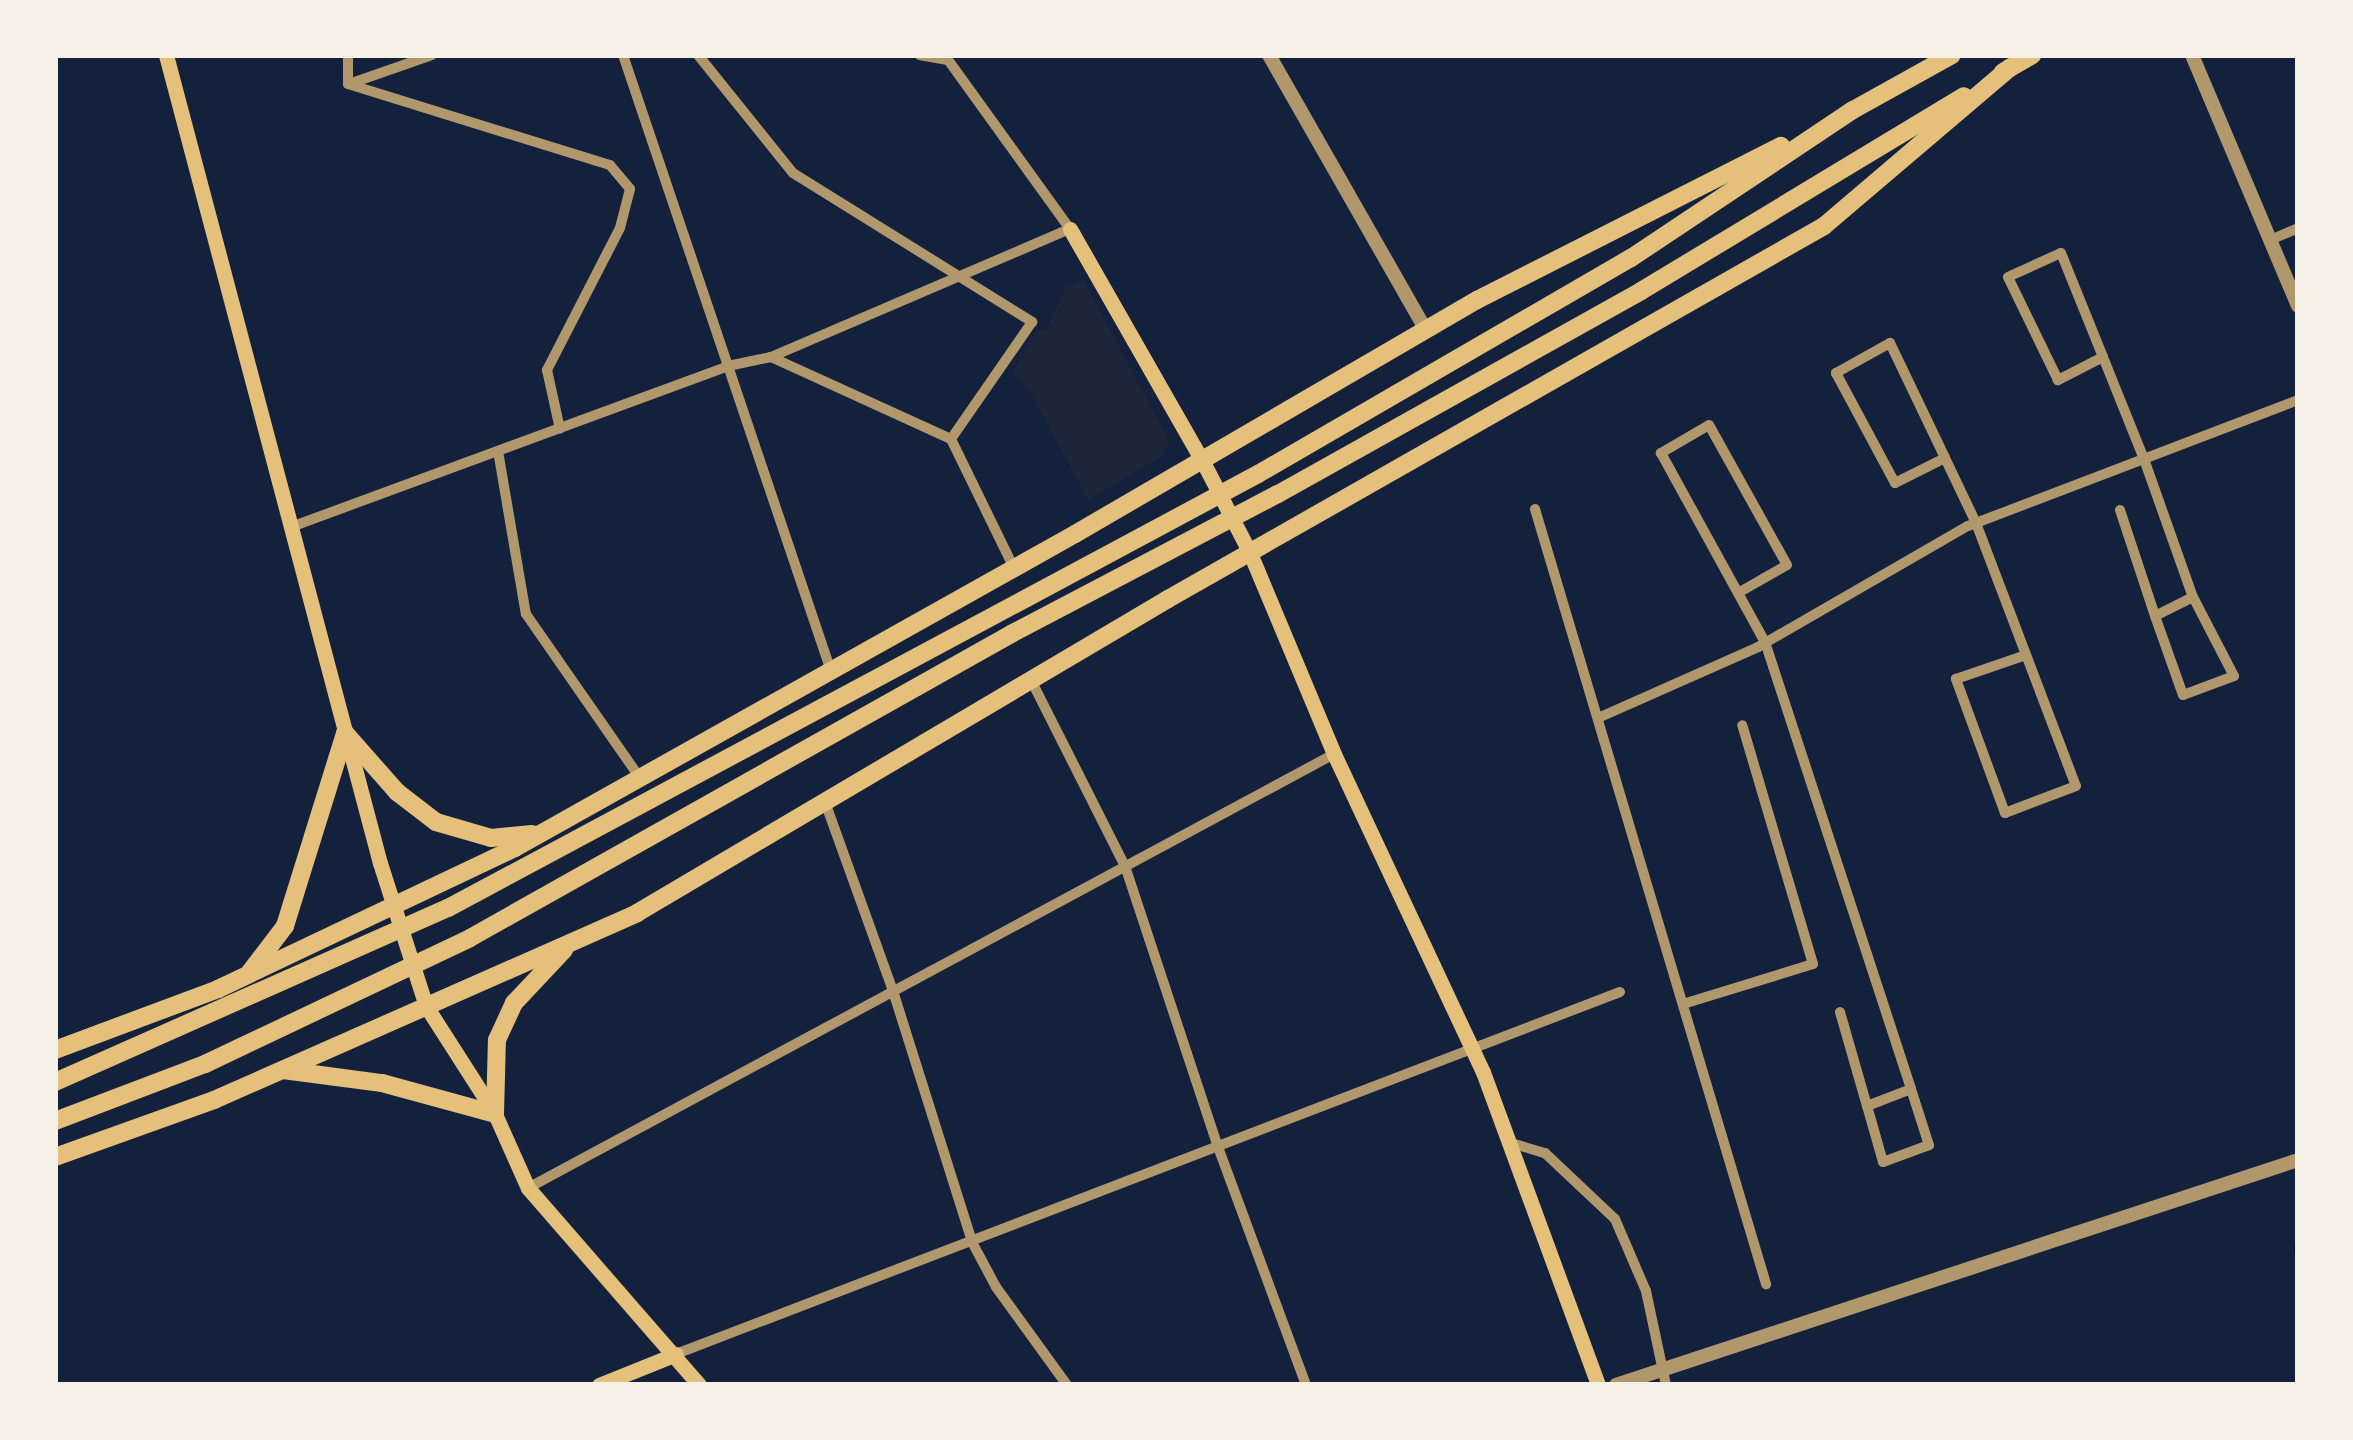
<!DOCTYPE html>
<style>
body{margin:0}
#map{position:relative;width:2353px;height:1440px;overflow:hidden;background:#14213d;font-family:"Zilla Slab",serif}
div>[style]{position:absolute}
.green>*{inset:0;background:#1d2539}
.stream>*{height:8px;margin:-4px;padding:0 4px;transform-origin:4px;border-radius:4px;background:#0b132b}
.minor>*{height:10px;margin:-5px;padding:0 5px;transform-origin:5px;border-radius:5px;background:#b1986c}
.tertiary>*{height:14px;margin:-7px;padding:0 7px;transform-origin:7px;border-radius:7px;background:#b1986c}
.secondary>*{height:15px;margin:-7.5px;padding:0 7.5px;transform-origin:7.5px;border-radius:7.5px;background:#e5c07b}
.trunk>*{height:18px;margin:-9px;padding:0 9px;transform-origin:9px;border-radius:9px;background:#e5c07b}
span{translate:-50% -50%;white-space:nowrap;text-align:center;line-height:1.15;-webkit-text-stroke:10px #f6f1e7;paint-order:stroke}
.frame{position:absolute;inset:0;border:58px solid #f6f1e7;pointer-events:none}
</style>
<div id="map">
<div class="green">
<div style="clip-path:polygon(1084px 281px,1169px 441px,1162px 456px,1088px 500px,1031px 393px,1013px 371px,1037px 330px,1046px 330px,1066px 287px)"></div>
</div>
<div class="stream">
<div style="left:2298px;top:1247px;width:4px;rotate:90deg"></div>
</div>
<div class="minor">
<div style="left:348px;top:55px;width:29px;rotate:90deg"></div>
<div style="left:623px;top:55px;width:650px;rotate:71.34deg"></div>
<div style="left:698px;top:55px;width:151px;rotate:51.2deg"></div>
<div style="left:793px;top:173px;width:282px;rotate:31.9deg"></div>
<div style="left:1032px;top:322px;width:142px;rotate:124.7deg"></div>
<div style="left:951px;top:439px;width:144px;rotate:64deg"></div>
<div style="left:348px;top:84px;width:274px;rotate:17.2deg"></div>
<div style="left:610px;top:165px;width:31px;rotate:50deg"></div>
<div style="left:630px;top:189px;width:40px;rotate:104.4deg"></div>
<div style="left:620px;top:228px;width:160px;rotate:117.2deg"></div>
<div style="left:547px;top:370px;width:60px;rotate:77.6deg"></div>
<div style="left:349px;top:84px;width:88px;rotate:-19.3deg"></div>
<div style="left:2270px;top:240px;width:30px;rotate:-23deg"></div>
<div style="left:771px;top:357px;width:198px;rotate:24.5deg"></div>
<div style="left:2103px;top:357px;width:51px;rotate:152.9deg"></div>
<div style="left:2058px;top:380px;width:114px;rotate:-115.9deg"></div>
<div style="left:2008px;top:277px;width:58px;rotate:-24.4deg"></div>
<div style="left:2061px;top:253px;width:112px;rotate:68deg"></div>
<div style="left:2103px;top:357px;width:110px;rotate:68.1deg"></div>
<div style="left:2144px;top:459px;width:146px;rotate:70.5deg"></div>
<div style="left:2193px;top:597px;width:89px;rotate:62.6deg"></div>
<div style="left:2234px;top:676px;width:54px;rotate:159.6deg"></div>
<div style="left:2183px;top:695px;width:84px;rotate:-109.5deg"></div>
<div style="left:2155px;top:616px;width:42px;rotate:-26.6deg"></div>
<div style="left:498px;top:451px;width:165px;rotate:80.3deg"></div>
<div style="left:526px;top:614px;width:200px;rotate:55.2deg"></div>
<div style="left:1945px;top:458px;width:56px;rotate:153.4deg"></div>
<div style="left:1895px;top:483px;width:125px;rotate:-118.2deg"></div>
<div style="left:1836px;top:373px;width:62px;rotate:-29.1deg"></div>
<div style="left:1890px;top:343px;width:127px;rotate:64.4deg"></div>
<div style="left:1945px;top:458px;width:72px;rotate:64.5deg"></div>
<div style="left:1976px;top:523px;width:281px;rotate:69.2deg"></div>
<div style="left:2076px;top:786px;width:76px;rotate:159.2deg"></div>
<div style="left:2005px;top:813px;width:143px;rotate:-110.1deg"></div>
<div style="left:1956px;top:679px;width:74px;rotate:-18.9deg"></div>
<div style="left:1535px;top:509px;width:809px;rotate:73.4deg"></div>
<div style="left:2120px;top:510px;width:112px;rotate:71.7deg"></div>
<div style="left:291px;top:527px;width:466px;rotate:-20.2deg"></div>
<div style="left:728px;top:366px;width:44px;rotate:-11.8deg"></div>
<div style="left:771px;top:357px;width:325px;rotate:-23.2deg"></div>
<div style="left:1070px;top:229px;width:208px;rotate:-125.8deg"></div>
<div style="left:948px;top:60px;width:29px;rotate:-170deg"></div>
<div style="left:1738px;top:593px;width:56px;rotate:-29.7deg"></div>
<div style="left:1787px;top:565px;width:160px;rotate:-119.1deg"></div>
<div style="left:1709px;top:425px;width:56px;rotate:149.7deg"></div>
<div style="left:1661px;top:453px;width:216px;rotate:61.2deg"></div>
<div style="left:1765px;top:642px;width:470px;rotate:71.9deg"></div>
<div style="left:1911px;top:1089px;width:59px;rotate:72.2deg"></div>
<div style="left:1929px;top:1145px;width:49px;rotate:159.7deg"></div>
<div style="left:1883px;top:1162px;width:58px;rotate:-105.9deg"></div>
<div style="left:1867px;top:1106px;width:47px;rotate:-21.1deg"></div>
<div style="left:1031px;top:680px;width:208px;rotate:63.2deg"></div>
<div style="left:1125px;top:866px;width:296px;rotate:71.7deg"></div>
<div style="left:1218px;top:1147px;width:254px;rotate:69.7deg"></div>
<div style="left:1598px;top:718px;width:175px;rotate:-23.9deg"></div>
<div style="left:1758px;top:647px;width:242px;rotate:-30deg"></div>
<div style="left:1968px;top:526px;width:353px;rotate:-20.9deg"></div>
<div style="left:825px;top:802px;width:201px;rotate:70.2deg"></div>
<div style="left:893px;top:991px;width:263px;rotate:72.5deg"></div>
<div style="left:972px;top:1242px;width:51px;rotate:61.9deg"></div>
<div style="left:996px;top:1287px;width:121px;rotate:54.1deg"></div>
<div style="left:1683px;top:1004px;width:136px;rotate:-17.1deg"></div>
<div style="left:1813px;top:964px;width:249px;rotate:-106.5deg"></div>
<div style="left:1840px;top:1012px;width:98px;rotate:74deg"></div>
<div style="left:1508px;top:1142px;width:39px;rotate:17deg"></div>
<div style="left:1545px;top:1153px;width:96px;rotate:43.3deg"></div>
<div style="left:1615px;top:1219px;width:78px;rotate:66.7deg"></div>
<div style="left:1646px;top:1291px;width:96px;rotate:78deg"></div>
<div style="left:528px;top:1188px;width:915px;rotate:-28.3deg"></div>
<div style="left:676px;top:1354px;width:1011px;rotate:-20.98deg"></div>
</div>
<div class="tertiary">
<div style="left:1269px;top:55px;width:317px;rotate:60.3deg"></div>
<div style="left:2192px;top:55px;width:272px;rotate:67.1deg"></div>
<div style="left:1616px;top:1385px;width:718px;rotate:-18.26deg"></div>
</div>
<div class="secondary">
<div style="left:166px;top:55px;width:836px;rotate:75.17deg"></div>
<div style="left:380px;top:863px;width:150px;rotate:72.2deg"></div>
<div style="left:426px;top:1006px;width:128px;rotate:57.4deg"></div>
<div style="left:495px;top:1114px;width:81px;rotate:66deg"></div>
<div style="left:528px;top:1188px;width:261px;rotate:49deg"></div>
<div style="left:1070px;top:229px;width:266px;rotate:60.3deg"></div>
<div style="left:1202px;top:460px;width:105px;rotate:62.7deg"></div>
<div style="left:1250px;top:553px;width:218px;rotate:67.3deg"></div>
<div style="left:1334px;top:754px;width:351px;rotate:64.9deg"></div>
<div style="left:1483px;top:1072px;width:333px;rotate:69.8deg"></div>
<div style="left:599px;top:1385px;width:83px;rotate:-21.9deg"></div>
</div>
<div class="trunk">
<div style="left:2003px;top:72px;width:34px;rotate:-30deg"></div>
<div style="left:345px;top:733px;width:79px;rotate:48.6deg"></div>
<div style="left:397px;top:792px;width:49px;rotate:37.6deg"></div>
<div style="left:436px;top:822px;width:57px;rotate:16.2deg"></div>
<div style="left:491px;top:838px;width:41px;rotate:-5.6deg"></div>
<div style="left:250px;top:972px;width:58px;rotate:-52.7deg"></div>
<div style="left:285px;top:926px;width:202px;rotate:-72.7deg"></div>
<div style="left:55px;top:1050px;width:174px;rotate:-20.5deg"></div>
<div style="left:218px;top:989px;width:329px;rotate:-25.4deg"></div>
<div style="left:515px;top:848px;width:642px;rotate:-29.28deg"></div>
<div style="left:1075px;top:534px;width:465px;rotate:-30.2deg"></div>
<div style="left:1477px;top:300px;width:341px;rotate:-26.9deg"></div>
<div style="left:283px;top:1070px;width:100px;rotate:7.5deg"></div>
<div style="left:382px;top:1083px;width:117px;rotate:15.3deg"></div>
<div style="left:495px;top:1114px;width:74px;rotate:-88.5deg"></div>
<div style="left:497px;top:1040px;width:41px;rotate:-65.3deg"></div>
<div style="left:514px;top:1003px;width:73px;rotate:-46.7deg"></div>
<div style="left:55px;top:1082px;width:430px;rotate:-23.9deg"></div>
<div style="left:448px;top:908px;width:919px;rotate:-28.18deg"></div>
<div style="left:1258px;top:474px;width:431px;rotate:-30.1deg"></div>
<div style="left:1631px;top:258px;width:267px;rotate:-33.7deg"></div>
<div style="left:1853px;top:110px;width:113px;rotate:-29.1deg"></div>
<div style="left:55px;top:1121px;width:160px;rotate:-20.8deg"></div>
<div style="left:205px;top:1064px;width:293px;rotate:-25.4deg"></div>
<div style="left:470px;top:938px;width:621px;rotate:-29.33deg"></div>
<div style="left:1011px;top:634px;width:301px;rotate:-27.7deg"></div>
<div style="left:1278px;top:494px;width:416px;rotate:-29.2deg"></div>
<div style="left:1641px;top:291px;width:377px;rotate:-31.1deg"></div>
<div style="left:55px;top:1157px;width:169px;rotate:-19.7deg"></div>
<div style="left:214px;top:1100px;width:462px;rotate:-23.8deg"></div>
<div style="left:637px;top:913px;width:617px;rotate:-30.6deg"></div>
<div style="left:1168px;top:599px;width:755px;rotate:-29.62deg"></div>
<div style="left:1824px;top:226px;width:245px;rotate:-40.4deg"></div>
</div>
<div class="frame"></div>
</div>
